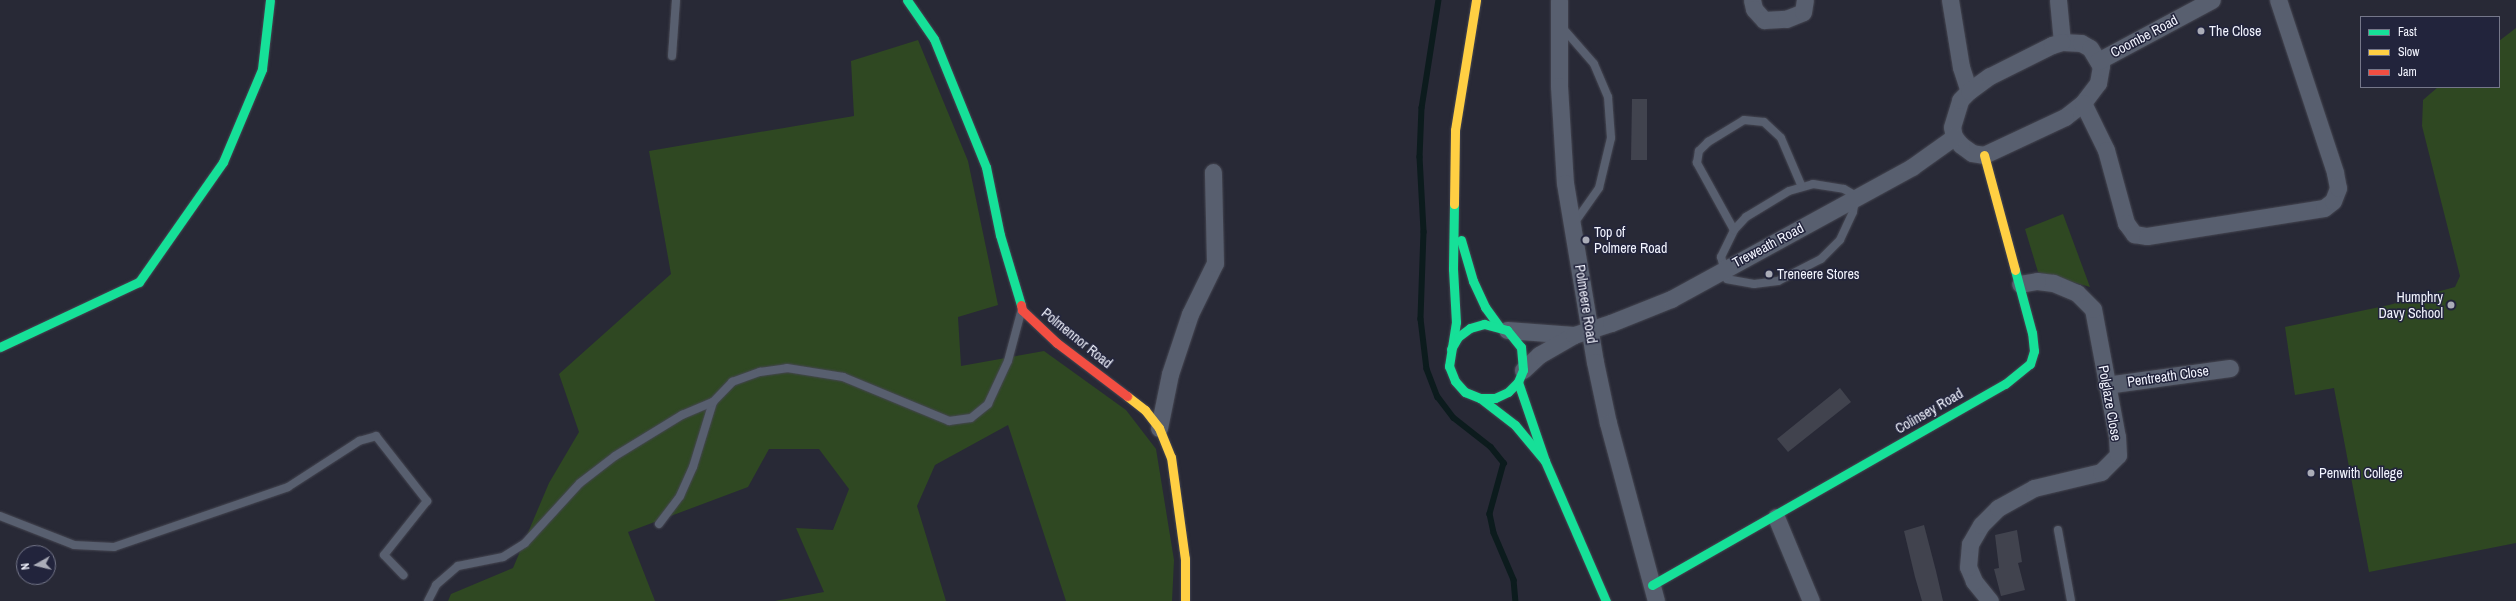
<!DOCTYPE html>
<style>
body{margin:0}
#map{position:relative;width:2516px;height:601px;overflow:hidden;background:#282936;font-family:"Archivo Narrow",sans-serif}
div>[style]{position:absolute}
.green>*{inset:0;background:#2f4822}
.stream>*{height:5.5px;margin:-2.75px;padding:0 2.75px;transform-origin:2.75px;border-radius:2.75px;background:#0c1b1d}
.building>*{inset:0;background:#41434e}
.roads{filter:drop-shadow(0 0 1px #454651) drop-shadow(0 0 1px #454651)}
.lane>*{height:8px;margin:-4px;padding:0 4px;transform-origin:4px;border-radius:4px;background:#585f6f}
.street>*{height:17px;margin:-8.5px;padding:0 8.5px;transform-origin:8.5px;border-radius:8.5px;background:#585f6f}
.fast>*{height:9px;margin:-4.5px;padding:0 4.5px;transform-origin:4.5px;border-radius:4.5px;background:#16e098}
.slow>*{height:9px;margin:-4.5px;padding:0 4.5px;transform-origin:4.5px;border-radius:4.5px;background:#ffcf43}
.jam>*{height:9px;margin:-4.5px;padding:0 4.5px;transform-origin:4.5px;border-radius:4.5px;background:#f24e42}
.dots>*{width:11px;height:11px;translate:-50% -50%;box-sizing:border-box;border:2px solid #22243c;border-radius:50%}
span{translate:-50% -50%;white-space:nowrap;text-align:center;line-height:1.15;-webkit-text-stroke:3px #22243c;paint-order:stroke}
.poi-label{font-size:14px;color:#f2f4fe}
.left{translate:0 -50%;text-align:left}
.right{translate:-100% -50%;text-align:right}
.street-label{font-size:14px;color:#f2f4fe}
.legend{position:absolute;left:2360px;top:16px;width:140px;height:72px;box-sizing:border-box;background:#22243c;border:1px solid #75778a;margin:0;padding:5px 7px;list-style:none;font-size:12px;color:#f2f4fe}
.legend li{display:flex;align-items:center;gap:8px;height:20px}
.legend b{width:20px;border:1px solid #75778a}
.north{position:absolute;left:16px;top:545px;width:40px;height:40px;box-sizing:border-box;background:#22243c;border:1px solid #75778a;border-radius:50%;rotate:262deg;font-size:11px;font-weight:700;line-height:16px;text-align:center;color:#f2f4fe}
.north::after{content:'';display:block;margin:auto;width:14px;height:18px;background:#abadb8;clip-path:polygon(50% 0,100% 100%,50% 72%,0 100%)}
</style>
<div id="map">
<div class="green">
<div style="clip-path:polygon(2516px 28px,2516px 543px,2369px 572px,2334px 388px,2295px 395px,2285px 327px,2389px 305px,2455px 287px,2460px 276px,2422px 126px,2423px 100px,2438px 87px,2499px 87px,2499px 41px)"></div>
<div style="clip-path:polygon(918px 40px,968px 161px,998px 305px,958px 317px,961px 366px,1044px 351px,1126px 410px,1156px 449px,1174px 560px,1172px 601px,1066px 601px,1008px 425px,935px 465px,917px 506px,946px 601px,775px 601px,824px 592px,796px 528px,833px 530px,849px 489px,819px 449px,769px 449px,748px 487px,628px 532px,655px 601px,448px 601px,451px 594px,513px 568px,549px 483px,579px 432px,559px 374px,671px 274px,649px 151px,854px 116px,851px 61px)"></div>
<div style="clip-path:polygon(2063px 214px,2090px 287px,2038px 272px,2025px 229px)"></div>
</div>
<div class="stream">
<div style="left:1439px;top:0;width:109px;rotate:98.9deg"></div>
<div style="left:1422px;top:108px;width:49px;rotate:92.3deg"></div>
<div style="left:1420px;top:157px;width:75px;rotate:86.9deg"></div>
<div style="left:1424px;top:232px;width:87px;rotate:92deg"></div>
<div style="left:1421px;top:319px;width:50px;rotate:83.2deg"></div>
<div style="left:1427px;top:369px;width:30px;rotate:69deg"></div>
<div style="left:1438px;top:397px;width:26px;rotate:53deg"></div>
<div style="left:1454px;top:418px;width:47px;rotate:38.1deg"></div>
<div style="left:1491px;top:447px;width:21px;rotate:51deg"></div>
<div style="left:1504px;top:463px;width:53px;rotate:105.4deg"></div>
<div style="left:1490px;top:514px;width:19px;rotate:78deg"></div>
<div style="left:1494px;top:533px;width:51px;rotate:66.9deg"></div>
<div style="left:1514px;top:580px;width:21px;rotate:85deg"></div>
</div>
<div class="building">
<div style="clip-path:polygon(1632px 99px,1647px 99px,1647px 160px,1631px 160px)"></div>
<div style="clip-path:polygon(1840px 388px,1851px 402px,1788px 452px,1777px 439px)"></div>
<div style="clip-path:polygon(1924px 525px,1936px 571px,1943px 601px,1922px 601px,1915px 577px,1904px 531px)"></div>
<div style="clip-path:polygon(2017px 530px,2022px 562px,2018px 563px,2025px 590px,2001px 596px,1994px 569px,1999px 568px,1995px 535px)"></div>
</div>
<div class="roads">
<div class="lane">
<div style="left:1561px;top:26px;width:50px;rotate:49deg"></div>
<div style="left:1594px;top:64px;width:36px;rotate:67deg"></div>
<div style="left:1608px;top:97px;width:41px;rotate:85.8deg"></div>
<div style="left:1611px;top:138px;width:51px;rotate:103.5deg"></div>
<div style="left:1599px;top:188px;width:45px;rotate:125.1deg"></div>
<div style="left:672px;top:56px;width:56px;rotate:-85.9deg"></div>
<div style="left:1813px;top:184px;width:31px;rotate:9deg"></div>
<div style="left:1844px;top:189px;width:14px;rotate:30deg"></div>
<div style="left:1856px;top:196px;width:16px;rotate:101deg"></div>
<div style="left:1853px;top:212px;width:31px;rotate:115deg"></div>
<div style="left:1840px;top:240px;width:27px;rotate:135deg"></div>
<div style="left:1821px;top:259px;width:48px;rotate:152.9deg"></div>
<div style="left:1778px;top:281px;width:24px;rotate:173deg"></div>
<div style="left:1754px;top:284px;width:27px;rotate:-170deg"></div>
<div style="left:1727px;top:279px;width:23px;rotate:-105deg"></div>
<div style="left:1721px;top:257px;width:30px;rotate:-64deg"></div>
<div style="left:1734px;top:230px;width:18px;rotate:-47deg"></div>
<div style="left:1746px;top:217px;width:50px;rotate:-31.2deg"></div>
<div style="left:1789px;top:191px;width:25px;rotate:-16deg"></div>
<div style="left:1734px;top:230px;width:77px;rotate:-118.9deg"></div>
<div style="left:1697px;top:163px;width:12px;rotate:-81deg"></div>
<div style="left:1699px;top:151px;width:13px;rotate:-45deg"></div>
<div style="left:1708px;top:142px;width:42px;rotate:-31.4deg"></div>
<div style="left:1744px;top:120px;width:20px;rotate:6deg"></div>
<div style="left:1764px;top:122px;width:23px;rotate:43deg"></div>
<div style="left:1781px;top:138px;width:53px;rotate:66.8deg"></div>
<div style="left:0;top:516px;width:79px;rotate:21.4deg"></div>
<div style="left:74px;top:545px;width:40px;rotate:2.9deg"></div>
<div style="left:114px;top:547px;width:184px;rotate:-19deg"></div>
<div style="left:288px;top:487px;width:85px;rotate:-32.9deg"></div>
<div style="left:359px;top:441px;width:18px;rotate:-16deg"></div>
<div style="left:376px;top:436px;width:83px;rotate:51.9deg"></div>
<div style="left:427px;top:501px;width:69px;rotate:128.5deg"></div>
<div style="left:384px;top:555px;width:28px;rotate:46deg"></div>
<div style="left:659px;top:524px;width:35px;rotate:-53deg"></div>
<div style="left:680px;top:496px;width:32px;rotate:-66deg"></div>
<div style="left:693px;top:467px;width:68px;rotate:-72.9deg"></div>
<div style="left:713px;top:402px;width:28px;rotate:-46deg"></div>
<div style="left:732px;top:382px;width:30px;rotate:-20deg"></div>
<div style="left:760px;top:372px;width:27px;rotate:-8deg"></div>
<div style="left:787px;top:368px;width:57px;rotate:9.1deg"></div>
<div style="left:843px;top:377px;width:115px;rotate:22.5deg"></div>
<div style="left:949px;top:421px;width:22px;rotate:-8deg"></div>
<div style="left:971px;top:418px;width:22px;rotate:-39deg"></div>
<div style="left:988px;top:404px;width:47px;rotate:-65.1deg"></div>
<div style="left:1008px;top:361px;width:51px;rotate:-75.1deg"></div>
<div style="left:2058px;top:530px;width:72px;rotate:79.6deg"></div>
<div style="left:428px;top:601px;width:18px;rotate:-63deg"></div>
<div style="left:436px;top:585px;width:29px;rotate:-41deg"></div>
<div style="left:458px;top:566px;width:46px;rotate:-11.3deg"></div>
<div style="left:503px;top:557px;width:26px;rotate:-32deg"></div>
<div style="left:525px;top:543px;width:81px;rotate:-47.5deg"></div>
<div style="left:580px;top:483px;width:44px;rotate:-37.6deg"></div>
<div style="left:615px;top:456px;width:79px;rotate:-31.5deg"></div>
<div style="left:682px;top:415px;width:34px;rotate:-23deg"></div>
</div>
<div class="street">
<div style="left:1559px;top:0;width:86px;rotate:90deg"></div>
<div style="left:1559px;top:86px;width:97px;rotate:86.5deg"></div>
<div style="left:1565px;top:183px;width:181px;rotate:80.5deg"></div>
<div style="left:1595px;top:362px;width:62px;rotate:78deg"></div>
<div style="left:1608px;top:423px;width:184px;rotate:74.9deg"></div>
<div style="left:1752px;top:0;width:9px;rotate:77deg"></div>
<div style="left:1754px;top:9px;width:15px;rotate:48deg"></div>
<div style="left:1764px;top:20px;width:22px;rotate:-3deg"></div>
<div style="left:1786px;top:19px;width:18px;rotate:-22deg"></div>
<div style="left:1803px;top:12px;width:12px;rotate:-81deg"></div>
<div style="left:1950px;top:0;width:68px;rotate:80.7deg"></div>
<div style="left:1961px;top:67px;width:25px;rotate:72deg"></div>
<div style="left:2058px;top:0;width:42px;rotate:84.6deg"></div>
<div style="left:2062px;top:42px;width:19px;rotate:3deg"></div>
<div style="left:2081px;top:43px;width:10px;rotate:29deg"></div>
<div style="left:2090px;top:48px;width:21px;rotate:59deg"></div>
<div style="left:2101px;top:66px;width:17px;rotate:100deg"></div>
<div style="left:2098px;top:83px;width:25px;rotate:127deg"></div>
<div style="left:2083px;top:103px;width:23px;rotate:142deg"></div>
<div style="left:2065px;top:117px;width:89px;rotate:154.9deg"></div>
<div style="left:1984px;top:155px;width:12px;rotate:-171deg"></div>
<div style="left:1972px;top:153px;width:14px;rotate:-144deg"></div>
<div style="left:1961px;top:145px;width:11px;rotate:-131deg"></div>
<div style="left:1954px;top:137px;width:10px;rotate:-101deg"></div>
<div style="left:1952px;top:127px;width:28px;rotate:-73deg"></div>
<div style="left:1960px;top:100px;width:13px;rotate:-45deg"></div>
<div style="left:1969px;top:91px;width:26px;rotate:-36deg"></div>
<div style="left:1990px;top:76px;width:69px;rotate:-26.6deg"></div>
<div style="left:2052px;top:45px;width:10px;rotate:-17deg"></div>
<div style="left:2098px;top:61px;width:129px;rotate:-28.2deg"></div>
<div style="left:2083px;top:103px;width:52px;rotate:63.9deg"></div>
<div style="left:2106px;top:150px;width:76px;rotate:74.7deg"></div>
<div style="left:2126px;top:223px;width:14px;rotate:54deg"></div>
<div style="left:2134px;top:234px;width:13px;rotate:9deg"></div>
<div style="left:2147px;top:236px;width:179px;rotate:-9deg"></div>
<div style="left:2324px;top:208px;width:11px;rotate:-38deg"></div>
<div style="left:2333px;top:201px;width:14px;rotate:-69deg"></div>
<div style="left:2338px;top:188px;width:16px;rotate:-101deg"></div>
<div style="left:2335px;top:172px;width:181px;rotate:-108.3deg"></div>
<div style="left:1507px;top:330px;width:67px;rotate:4.3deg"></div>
<div style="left:1523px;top:370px;width:22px;rotate:-43deg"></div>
<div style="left:1539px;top:355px;width:40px;rotate:-29.7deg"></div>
<div style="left:1574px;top:335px;width:39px;rotate:-18deg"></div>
<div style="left:1611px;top:323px;width:65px;rotate:-21.8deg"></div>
<div style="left:1671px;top:299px;width:275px;rotate:-28.7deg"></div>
<div style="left:1912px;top:167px;width:52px;rotate:-35.5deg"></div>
<div style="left:2106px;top:385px;width:125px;rotate:-7.8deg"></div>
<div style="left:1159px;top:428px;width:55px;rotate:-78.5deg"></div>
<div style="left:1170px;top:374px;width:63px;rotate:-71.6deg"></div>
<div style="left:1190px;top:314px;width:57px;rotate:-63.9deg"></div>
<div style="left:1215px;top:263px;width:91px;rotate:-91.3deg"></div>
<div style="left:1776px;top:517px;width:91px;rotate:67.4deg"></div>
<div style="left:1990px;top:601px;width:26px;rotate:-129deg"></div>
<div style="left:1974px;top:581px;width:15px;rotate:-113deg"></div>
<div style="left:1968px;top:567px;width:23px;rotate:-85deg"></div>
<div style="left:1970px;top:544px;width:22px;rotate:-60deg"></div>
<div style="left:1981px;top:525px;width:24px;rotate:-45deg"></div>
<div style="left:1998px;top:508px;width:41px;rotate:-29.1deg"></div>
<div style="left:2034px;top:488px;width:69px;rotate:-13.4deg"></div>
<div style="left:2101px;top:472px;width:24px;rotate:-45deg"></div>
<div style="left:2118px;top:455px;width:18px;rotate:-93deg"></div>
<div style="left:2117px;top:437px;width:130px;rotate:-100.6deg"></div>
<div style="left:2093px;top:309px;width:23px;rotate:-135deg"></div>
<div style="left:2077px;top:293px;width:26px;rotate:-157deg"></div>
<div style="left:2053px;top:283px;width:16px;rotate:-173deg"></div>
<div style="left:2037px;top:281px;width:17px;rotate:170deg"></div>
</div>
<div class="fast">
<div style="left:907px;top:0;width:47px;rotate:55.3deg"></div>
<div style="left:934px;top:39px;width:138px;rotate:67.9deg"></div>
<div style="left:986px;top:167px;width:69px;rotate:78.4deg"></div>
<div style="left:1000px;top:235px;width:73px;rotate:73.3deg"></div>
<div style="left:1454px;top:204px;width:65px;rotate:90.9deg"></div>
<div style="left:1453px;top:269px;width:53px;rotate:86.8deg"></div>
<div style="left:1456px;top:322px;width:45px;rotate:99deg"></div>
<div style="left:1449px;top:366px;width:16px;rotate:68deg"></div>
<div style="left:1455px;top:381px;width:15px;rotate:48deg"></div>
<div style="left:1465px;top:392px;width:16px;rotate:22deg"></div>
<div style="left:1480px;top:398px;width:44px;rotate:37.6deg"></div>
<div style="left:1515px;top:425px;width:47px;rotate:50.2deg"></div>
<div style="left:1461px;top:240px;width:43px;rotate:73.7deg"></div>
<div style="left:1473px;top:281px;width:29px;rotate:65deg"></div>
<div style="left:1485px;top:307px;width:24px;rotate:54deg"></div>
<div style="left:0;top:347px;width:153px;rotate:-25.1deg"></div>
<div style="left:139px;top:282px;width:146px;rotate:-55deg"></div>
<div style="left:223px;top:162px;width:101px;rotate:-67.2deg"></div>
<div style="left:262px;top:69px;width:69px;rotate:-83.4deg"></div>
<div style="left:1451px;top:349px;width:14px;rotate:-60deg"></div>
<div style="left:1458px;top:337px;width:15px;rotate:-37deg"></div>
<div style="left:1470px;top:328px;width:15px;rotate:-16deg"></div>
<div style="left:1484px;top:324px;width:24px;rotate:15deg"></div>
<div style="left:1507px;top:330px;width:22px;rotate:51deg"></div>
<div style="left:1521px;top:347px;width:23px;rotate:85deg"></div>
<div style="left:1523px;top:370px;width:13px;rotate:113deg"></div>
<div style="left:1518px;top:382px;width:14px;rotate:135deg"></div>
<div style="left:1508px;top:392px;width:14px;rotate:155deg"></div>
<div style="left:1495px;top:398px;width:15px;rotate:180deg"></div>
<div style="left:1518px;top:382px;width:83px;rotate:71.1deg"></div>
<div style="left:1545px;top:461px;width:153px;rotate:66.5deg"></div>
<div style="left:1652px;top:585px;width:406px;rotate:-29.7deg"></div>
<div style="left:2005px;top:384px;width:32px;rotate:-39deg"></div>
<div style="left:2030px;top:364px;width:14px;rotate:-73deg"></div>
<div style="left:2034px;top:351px;width:18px;rotate:-96deg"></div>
<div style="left:2032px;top:333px;width:65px;rotate:-105.1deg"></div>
</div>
<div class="slow">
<div style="left:1984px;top:155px;width:119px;rotate:74.9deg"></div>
<div style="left:1454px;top:204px;width:74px;rotate:-89.2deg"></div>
<div style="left:1455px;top:130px;width:132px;rotate:-80.8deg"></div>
<div style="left:1127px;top:396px;width:23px;rotate:38deg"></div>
<div style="left:1145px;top:410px;width:23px;rotate:52deg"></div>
<div style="left:1159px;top:428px;width:31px;rotate:68deg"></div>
<div style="left:1171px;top:457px;width:103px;rotate:82.2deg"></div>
<div style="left:1185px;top:559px;width:42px;rotate:90deg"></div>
</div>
<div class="jam">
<div style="left:1021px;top:305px;width:5px;rotate:79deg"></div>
<div style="left:1022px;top:310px;width:48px;rotate:43.3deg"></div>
<div style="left:1057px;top:343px;width:88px;rotate:37.1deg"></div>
</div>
</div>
<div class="dots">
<div style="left:2201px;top:31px;background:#abadb8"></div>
<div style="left:1586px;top:240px;background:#abadb8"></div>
<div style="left:1769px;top:274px;background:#abadb8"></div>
<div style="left:2451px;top:305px;background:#abadb8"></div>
<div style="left:2311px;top:473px;background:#abadb8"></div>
</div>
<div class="poi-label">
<span class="left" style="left:2209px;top:31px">The Close</span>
<span class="left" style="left:1594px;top:240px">Top of<br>Polmere Road</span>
<span class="left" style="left:1777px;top:274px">Treneere Stores</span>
<span class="right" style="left:2443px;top:305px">Humphry<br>Davy School</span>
<span class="left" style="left:2319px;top:473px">Penwith College</span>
</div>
<div class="street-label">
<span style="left:2144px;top:36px;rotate:-28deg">Coombe Road</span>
<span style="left:1768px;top:245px;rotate:-28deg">Treweath Road</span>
<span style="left:1586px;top:304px;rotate:81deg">Polmeere Road</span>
<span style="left:1077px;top:338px;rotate:39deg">Polmennor Road</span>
<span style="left:2168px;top:376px;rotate:-8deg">Pentreath Close</span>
<span style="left:2110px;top:403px;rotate:80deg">Polglaze Close</span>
<span style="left:1929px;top:411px;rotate:-30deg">Colinsey Road</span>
</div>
<ul class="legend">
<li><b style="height:5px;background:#16e098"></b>Fast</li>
<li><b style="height:5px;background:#ffcf43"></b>Slow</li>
<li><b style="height:5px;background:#f24e42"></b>Jam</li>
</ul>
<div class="north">N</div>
</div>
